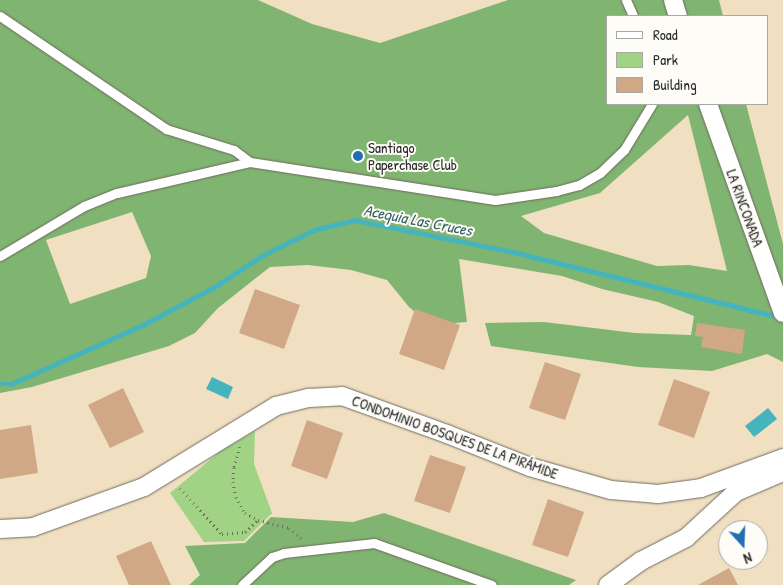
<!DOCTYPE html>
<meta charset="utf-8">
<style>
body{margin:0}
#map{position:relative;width:783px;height:585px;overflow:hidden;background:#f0e0c1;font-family:"Patrick Hand",sans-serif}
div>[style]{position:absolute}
.green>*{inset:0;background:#a0d383}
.forest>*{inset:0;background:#80b571}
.water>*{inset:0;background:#45b4bc}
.stream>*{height:4.5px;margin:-2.25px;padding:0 2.25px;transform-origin:2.25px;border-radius:2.25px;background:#45b4bc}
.building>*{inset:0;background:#d0a885}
.path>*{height:2.5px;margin-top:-1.25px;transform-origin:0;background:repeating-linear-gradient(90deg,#706a60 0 1px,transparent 0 5px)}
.roads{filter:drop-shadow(0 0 1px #706a60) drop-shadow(0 0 1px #706a60)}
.service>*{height:9px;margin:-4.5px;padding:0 4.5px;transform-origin:4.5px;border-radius:4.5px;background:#fff}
.minor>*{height:18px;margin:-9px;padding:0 9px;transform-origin:9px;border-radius:9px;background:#fff}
.dots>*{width:14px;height:14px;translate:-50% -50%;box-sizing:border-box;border:2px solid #fdfcf7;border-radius:50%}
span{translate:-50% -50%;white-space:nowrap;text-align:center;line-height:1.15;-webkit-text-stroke:4px #fdfcf7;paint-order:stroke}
.poi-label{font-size:15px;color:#2b2b2b}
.left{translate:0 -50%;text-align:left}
.street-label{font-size:15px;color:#2b2b2b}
.water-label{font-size:16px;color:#356265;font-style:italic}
.legend{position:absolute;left:606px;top:15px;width:162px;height:90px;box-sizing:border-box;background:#fdfcf7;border:1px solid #a9a8a5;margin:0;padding:6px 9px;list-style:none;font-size:15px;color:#2b2b2b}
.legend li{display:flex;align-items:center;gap:10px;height:25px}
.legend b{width:25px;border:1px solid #a9a8a5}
.north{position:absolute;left:718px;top:520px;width:50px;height:50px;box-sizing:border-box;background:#fdfcf7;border:1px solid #a9a8a5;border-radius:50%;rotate:160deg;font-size:14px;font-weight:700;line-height:20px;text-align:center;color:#2b2b2b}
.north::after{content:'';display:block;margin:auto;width:18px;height:22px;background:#1f6fb2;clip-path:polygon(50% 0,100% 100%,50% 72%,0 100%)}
</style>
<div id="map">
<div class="green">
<div style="clip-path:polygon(255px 431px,254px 464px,272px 513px,244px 541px,204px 542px,170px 493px,222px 450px)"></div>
</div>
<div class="forest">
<div style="clip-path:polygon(evenodd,0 0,258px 0,312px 24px,380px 43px,508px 0,719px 0,723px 16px,607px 16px,607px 104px,746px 104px,783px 244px,783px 362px,767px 354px,712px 371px,638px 367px,491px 346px,485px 323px,544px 322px,635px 333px,691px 335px,694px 316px,658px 302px,602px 289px,562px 276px,459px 259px,467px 322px,430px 325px,409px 307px,387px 280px,351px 270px,308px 265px,270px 267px,218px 308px,195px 333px,169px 346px,32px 387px,0 393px,0 0,688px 115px,727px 271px,689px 265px,657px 266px,544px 233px,521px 216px,600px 193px,688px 115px,0 0,132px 212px,151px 256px,146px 278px,70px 304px,46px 240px,132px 212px)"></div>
<div style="clip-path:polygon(384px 513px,576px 580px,569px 585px,189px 585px,200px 575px,185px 546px,245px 543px,271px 517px,353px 522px)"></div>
</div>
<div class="water">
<div style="clip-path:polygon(212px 377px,233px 387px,228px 399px,206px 389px)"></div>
<div style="clip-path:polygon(768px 408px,777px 419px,754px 437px,745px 426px)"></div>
</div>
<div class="stream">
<div style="left:0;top:384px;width:11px"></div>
<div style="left:11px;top:384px;width:145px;rotate:-24.1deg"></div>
<div style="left:143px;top:325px;width:83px;rotate:-28.1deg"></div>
<div style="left:216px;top:286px;width:56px;rotate:-33.4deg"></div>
<div style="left:263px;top:255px;width:57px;rotate:-26.1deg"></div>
<div style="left:314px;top:230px;width:42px;rotate:-13.7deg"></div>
<div style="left:355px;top:220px;width:166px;rotate:11.4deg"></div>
<div style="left:518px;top:253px;width:260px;rotate:13.8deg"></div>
</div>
<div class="building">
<div style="clip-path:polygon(255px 289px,300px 305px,284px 349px,239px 333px)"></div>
<div style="clip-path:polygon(415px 309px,460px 325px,444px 370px,399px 354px)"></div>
<div style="clip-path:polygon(697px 323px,745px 330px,742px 354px,701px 347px,703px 337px,695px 336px)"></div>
<div style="clip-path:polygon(545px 362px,581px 374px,565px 420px,529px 408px)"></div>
<div style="clip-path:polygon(674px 379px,710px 392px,694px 438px,658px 425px)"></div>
<div style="clip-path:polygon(123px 388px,144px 432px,110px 448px,88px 405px)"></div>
<div style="clip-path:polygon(307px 420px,343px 433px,327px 479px,291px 466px)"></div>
<div style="clip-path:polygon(31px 425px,38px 473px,0 479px,0 430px)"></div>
<div style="clip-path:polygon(430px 455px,466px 467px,450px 513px,414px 501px)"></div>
<div style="clip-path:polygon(548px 499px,584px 512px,568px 557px,532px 545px)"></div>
<div style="clip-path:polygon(151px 541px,171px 585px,129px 585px,116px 556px)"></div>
<div style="clip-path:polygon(729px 568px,738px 585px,698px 585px)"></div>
</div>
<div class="path">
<div style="left:240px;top:447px;width:22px;rotate:106deg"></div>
<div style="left:234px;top:468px;width:14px;rotate:94deg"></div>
<div style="left:233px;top:482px;width:15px;rotate:79deg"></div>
<div style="left:236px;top:497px;width:18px;rotate:61deg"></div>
<div style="left:245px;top:513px;width:15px;rotate:28deg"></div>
<div style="left:258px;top:520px;width:32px;rotate:14deg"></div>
<div style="left:289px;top:528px;width:18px;rotate:38deg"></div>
<div style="left:180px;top:488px;width:62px;rotate:47.6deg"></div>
<div style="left:222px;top:534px;width:23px;rotate:-5deg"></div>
<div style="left:245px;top:532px;width:18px;rotate:-43deg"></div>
</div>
<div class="roads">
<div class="service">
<div style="left:626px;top:0;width:17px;rotate:66deg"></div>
<div style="left:0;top:16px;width:201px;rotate:34.2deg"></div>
<div style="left:166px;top:129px;width:71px;rotate:17.2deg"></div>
<div style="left:234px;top:150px;width:20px;rotate:37deg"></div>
<div style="left:0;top:256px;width:98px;rotate:-30.8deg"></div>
<div style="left:84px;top:206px;width:35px;rotate:-22deg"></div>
<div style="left:117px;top:193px;width:137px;rotate:-13.1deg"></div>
<div style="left:250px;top:162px;width:248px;rotate:8.8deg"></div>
<div style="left:495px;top:200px;width:62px;rotate:-8.4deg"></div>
<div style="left:556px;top:191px;width:24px;rotate:-15deg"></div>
<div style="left:579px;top:185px;width:24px;rotate:-30deg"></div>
<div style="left:600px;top:173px;width:33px;rotate:-44deg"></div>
<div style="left:624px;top:150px;width:54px;rotate:-58.7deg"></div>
<div style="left:242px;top:585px;width:41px;rotate:-43deg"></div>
<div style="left:272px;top:557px;width:13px;rotate:-18deg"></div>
<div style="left:284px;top:553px;width:91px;rotate:-6.3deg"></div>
<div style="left:374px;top:543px;width:125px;rotate:19.6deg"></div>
</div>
<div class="minor">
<div style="left:673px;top:0;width:17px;rotate:73deg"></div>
<div style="left:708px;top:104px;width:222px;rotate:70.3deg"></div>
<div style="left:0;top:529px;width:33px;rotate:-3deg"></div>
<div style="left:33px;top:527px;width:118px;rotate:-19.8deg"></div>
<div style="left:144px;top:487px;width:155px;rotate:-31.5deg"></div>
<div style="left:276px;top:406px;width:34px;rotate:-14deg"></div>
<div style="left:309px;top:398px;width:33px;rotate:-3deg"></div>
<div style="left:342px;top:396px;width:112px;rotate:19.9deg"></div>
<div style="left:447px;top:434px;width:89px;rotate:21.7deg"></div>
<div style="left:530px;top:467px;width:84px;rotate:15.9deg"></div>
<div style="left:611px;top:490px;width:47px;rotate:4.9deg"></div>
<div style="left:658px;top:494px;width:43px;rotate:-7.9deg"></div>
<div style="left:701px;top:488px;width:87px;rotate:-20.1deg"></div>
<div style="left:608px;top:585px;width:41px;rotate:-36deg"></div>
<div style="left:641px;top:561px;width:51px;rotate:-27.1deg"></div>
<div style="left:686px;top:538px;width:68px;rotate:-42.6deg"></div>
<div style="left:736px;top:492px;width:51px;rotate:-23.1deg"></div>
</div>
</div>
<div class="dots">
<div style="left:358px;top:156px;background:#1f6fb2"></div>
</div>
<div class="poi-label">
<span class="left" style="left:368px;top:156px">Santiago<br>Paperchase Club</span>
</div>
<div class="street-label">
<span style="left:745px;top:208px;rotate:70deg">LA RINCONADA</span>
<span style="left:455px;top:437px;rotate:20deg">CONDOMINIO BOSQUES DE LA PIRÁMIDE</span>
</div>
<div class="water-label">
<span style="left:418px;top:220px;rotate:11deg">Acequia Las Cruces</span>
</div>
<ul class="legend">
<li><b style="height:6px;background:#fff"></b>Road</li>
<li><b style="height:14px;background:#a0d383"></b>Park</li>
<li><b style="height:14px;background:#d0a885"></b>Building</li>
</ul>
<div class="north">N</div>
</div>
